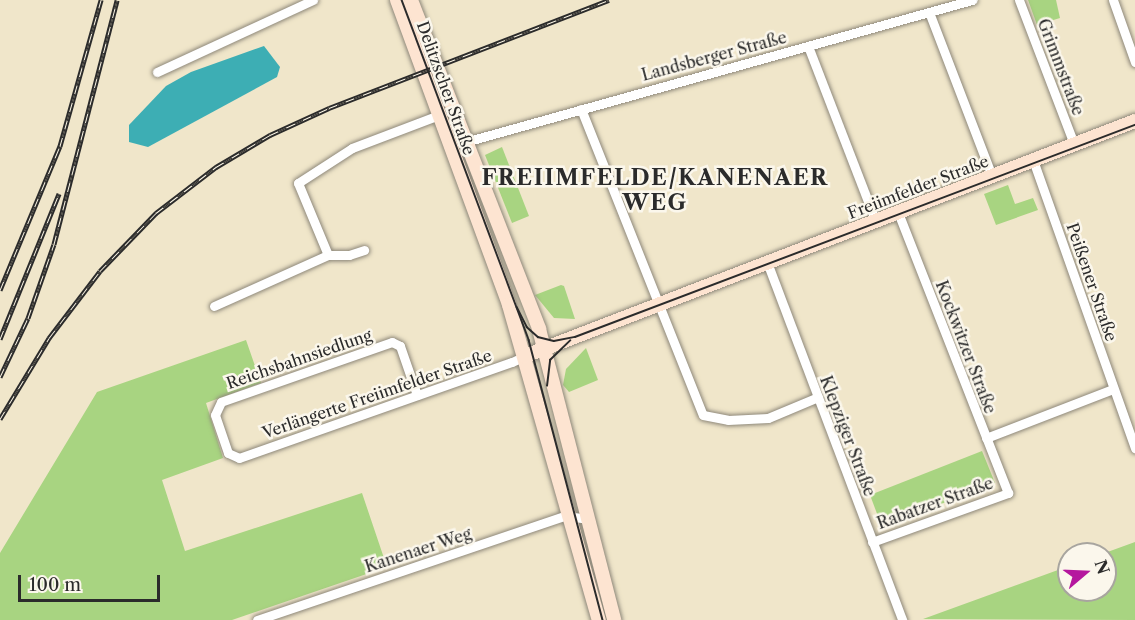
<!DOCTYPE html>
<meta charset="utf-8">
<style>
body{margin:0}
#map{position:relative;width:1135px;height:620px;overflow:hidden;background:#f0e6ca;font-family:"Libre Caslon Text",serif}
div>[style]{position:absolute}
.green>*{inset:0;background:#a8d481}
.water>*{inset:0;background:#3daeb4}
.roads{filter:drop-shadow(0 0 2px #8e887a) drop-shadow(0 0 2px #8e887a)}
.street>*{height:9px;margin:-4.5px;padding:0 4.5px;transform-origin:4.5px;border-radius:4.5px;background:#fff}
.secondary>*{height:14px;margin:-7px;padding:0 7px;transform-origin:7px;border-radius:7px;background:#fde4d1}
.tram>*{height:1.5px;margin:-0.75px;padding:0 0.75px;transform-origin:0.75px;border-radius:0.75px;background:#2b2b2b}
.rail>*{height:5px;margin-top:-2.5px;transform-origin:0;background:repeating-linear-gradient(90deg,#fbf7ec 0 9px,#2b2b2b 0 18px);box-sizing:border-box;border-block:2px solid #2b2b2b}
span{translate:-50% -50%;white-space:nowrap;text-align:center;line-height:1.15;-webkit-text-stroke:5px #fbf7ec;paint-order:stroke}
.street-label{font-size:16px;color:#2b2b2b}
.district-label{font-size:22px;color:#2b2b2b;font-weight:700;letter-spacing:1.5px}
.north{position:absolute;left:1057px;top:542px;width:60px;height:60px;box-sizing:border-box;background:#fbf7ec;border:2px solid #a8a59f;border-radius:50%;rotate:71deg;font-size:16px;font-weight:700;line-height:24px;text-align:center;color:#2b2b2b}
.north::after{content:'';display:block;margin:auto;width:21px;height:27px;background:#b5179e;clip-path:polygon(50% 0,100% 100%,50% 72%,0 100%)}
.scale{position:absolute;left:18px;top:575px;width:142px;height:27px;box-sizing:border-box;border:3px solid #2b2b2b;border-top:0;padding-left:8px;font-size:18px;line-height:21px;white-space:nowrap;color:#2b2b2b;-webkit-text-stroke:4px #fbf7ec;paint-order:stroke}
</style>
<div id="map">
<div class="green">
<div style="clip-path:polygon(1028px 0,1056px 0,1060px 18px,1037px 25px)"></div>
<div style="clip-path:polygon(502px 147px,529px 216px,512px 223px,485px 155px)"></div>
<div style="clip-path:polygon(1008px 185px,1015px 204px,1033px 198px,1038px 210px,996px 225px,984px 194px)"></div>
<div style="clip-path:polygon(561px 285px,564px 286px,575px 319px,554px 318px,535px 295px)"></div>
<div style="clip-path:polygon(246px 340px,261px 383px,206px 403px,223px 458px,162px 480px,185px 551px,362px 493px,387px 567px,232px 620px,0 620px,0 553px,97px 392px)"></div>
<div style="clip-path:polygon(586px 348px,598px 380px,569px 392px,563px 385px,566px 369px)"></div>
<div style="clip-path:polygon(982px 451px,995px 483px,882px 527px,870px 495px)"></div>
<div style="clip-path:polygon(1135px 542px,1135px 620px,923px 619px,1069px 566px,1069px 590px,1105px 590px,1102px 554px)"></div>
</div>
<div class="water">
<div style="clip-path:polygon(264px 46px,280px 67px,277px 77px,148px 147px,129px 142px,129px 125px,166px 86px,191px 72px)"></div>
</div>
<div class="roads">
<div class="street">
<div style="left:1019px;top:0;width:154px;rotate:69.1deg"></div>
<div style="left:1113px;top:0;width:66px;rotate:70.5deg"></div>
<div style="left:929px;top:12px;width:176px;rotate:69deg"></div>
<div style="left:808px;top:46px;width:186px;rotate:68.9deg"></div>
<div style="left:157px;top:72px;width:172px;rotate:-24.8deg"></div>
<div style="left:581px;top:109px;width:329px;rotate:68.3deg"></div>
<div style="left:703px;top:415px;width:25px;rotate:11deg"></div>
<div style="left:728px;top:420px;width:40px;rotate:-2.9deg"></div>
<div style="left:768px;top:418px;width:54px;rotate:-22.8deg"></div>
<div style="left:465px;top:142px;width:527px;rotate:-15.65deg"></div>
<div style="left:1033px;top:160px;width:306px;rotate:70.5deg"></div>
<div style="left:328px;top:255px;width:78px;rotate:-112.6deg"></div>
<div style="left:298px;top:183px;width:64px;rotate:-32.9deg"></div>
<div style="left:352px;top:148px;width:93px;rotate:-20.8deg"></div>
<div style="left:767px;top:262px;width:383px;rotate:69.3deg"></div>
<div style="left:214px;top:306px;width:125px;rotate:-24.1deg"></div>
<div style="left:328px;top:255px;width:21px"></div>
<div style="left:349px;top:255px;width:16px;rotate:-18deg"></div>
<div style="left:417px;top:395px;width:52px;rotate:-109.1deg"></div>
<div style="left:400px;top:346px;width:9px;rotate:-153deg"></div>
<div style="left:392px;top:342px;width:181px;rotate:160.7deg"></div>
<div style="left:221px;top:402px;width:14px;rotate:115deg"></div>
<div style="left:215px;top:415px;width:40px;rotate:71.1deg"></div>
<div style="left:228px;top:453px;width:12px;rotate:24deg"></div>
<div style="left:239px;top:458px;width:289px;rotate:-19.4deg"></div>
<div style="left:512px;top:362px;width:14px;rotate:-25deg"></div>
<div style="left:986px;top:438px;width:136px;rotate:-21.1deg"></div>
<div style="left:872px;top:542px;width:145px;rotate:-19.8deg"></div>
<div style="left:1008px;top:493px;width:302px;rotate:-111.4deg"></div>
<div style="left:257px;top:620px;width:325px;rotate:-18.7deg"></div>
<div style="left:565px;top:516px;width:23px;rotate:7deg"></div>
</div>
<div class="secondary">
<div style="left:397px;top:0;width:325px;rotate:69.8deg"></div>
<div style="left:509px;top:305px;width:328px;rotate:74.1deg"></div>
<div style="left:411px;top:0;width:353px;rotate:68.7deg"></div>
<div style="left:539px;top:329px;width:301px;rotate:75.5deg"></div>
<div style="left:525px;top:356px;width:654px;rotate:-21.07deg"></div>
</div>
</div>
<div class="tram">
<div style="left:402px;top:0;width:363px;rotate:69.5deg"></div>
<div style="left:529px;top:340px;width:290px;rotate:75.2deg"></div>
<div style="left:517px;top:307px;width:22px;rotate:63deg"></div>
<div style="left:527px;top:327px;width:15px;rotate:42deg"></div>
<div style="left:538px;top:337px;width:16px;rotate:14deg"></div>
<div style="left:554px;top:341px;width:21px;rotate:-11deg"></div>
<div style="left:575px;top:337px;width:599px;rotate:-20.74deg"></div>
<div style="left:547px;top:386px;width:26px;rotate:-83deg"></div>
<div style="left:550px;top:360px;width:28px;rotate:-44deg"></div>
</div>
<div class="rail">
<div style="left:0;top:290px;width:156px;rotate:-67.4deg"></div>
<div style="left:60px;top:146px;width:152px;rotate:-74.3deg"></div>
<div style="left:0;top:339px;width:157px;rotate:-67.9deg"></div>
<div style="left:0;top:377px;width:65px;rotate:-64.6deg"></div>
<div style="left:28px;top:318px;width:78px;rotate:-70.6deg"></div>
<div style="left:54px;top:244px;width:252px;rotate:-75.5deg"></div>
<div style="left:0;top:419px;width:95px;rotate:-58.8deg"></div>
<div style="left:49px;top:338px;width:84px;rotate:-52.7deg"></div>
<div style="left:100px;top:271px;width:81px;rotate:-46deg"></div>
<div style="left:156px;top:213px;width:76px;rotate:-37.5deg"></div>
<div style="left:216px;top:167px;width:63px;rotate:-30.7deg"></div>
<div style="left:270px;top:135px;width:65px;rotate:-24.6deg"></div>
<div style="left:329px;top:108px;width:300px;rotate:-21.1deg"></div>
</div>
<div class="street-label">
<span style="left:714px;top:56px;rotate:-15deg">Landsberger Straße</span>
<span style="left:1061px;top:67px;rotate:69deg">Grimmstraße</span>
<span style="left:446px;top:88px;rotate:70deg">Delitzscher Straße</span>
<span style="left:918px;top:187px;rotate:-21deg">Freiimfelder Straße</span>
<span style="left:1092px;top:282px;rotate:71deg">Peißener Straße</span>
<span style="left:966px;top:347px;rotate:69deg">Kockwitzer Straße</span>
<span style="left:299px;top:359px;rotate:-19deg">Reichsbahnsiedlung</span>
<span style="left:377px;top:394px;rotate:-19deg">Verlängerte Freiimfelder Straße</span>
<span style="left:848px;top:436px;rotate:69deg">Klepziger Straße</span>
<span style="left:935px;top:503px;rotate:-20deg">Rabatzer Straße</span>
<span style="left:418px;top:550px;rotate:-18deg">Kanenaer Weg</span>
</div>
<div class="district-label">
<span style="left:655px;top:190px">FREIIMFELDE/KANENAER<br>WEG</span>
</div>
<div class="north">N</div>
<div class="scale">100 m</div>
</div>
